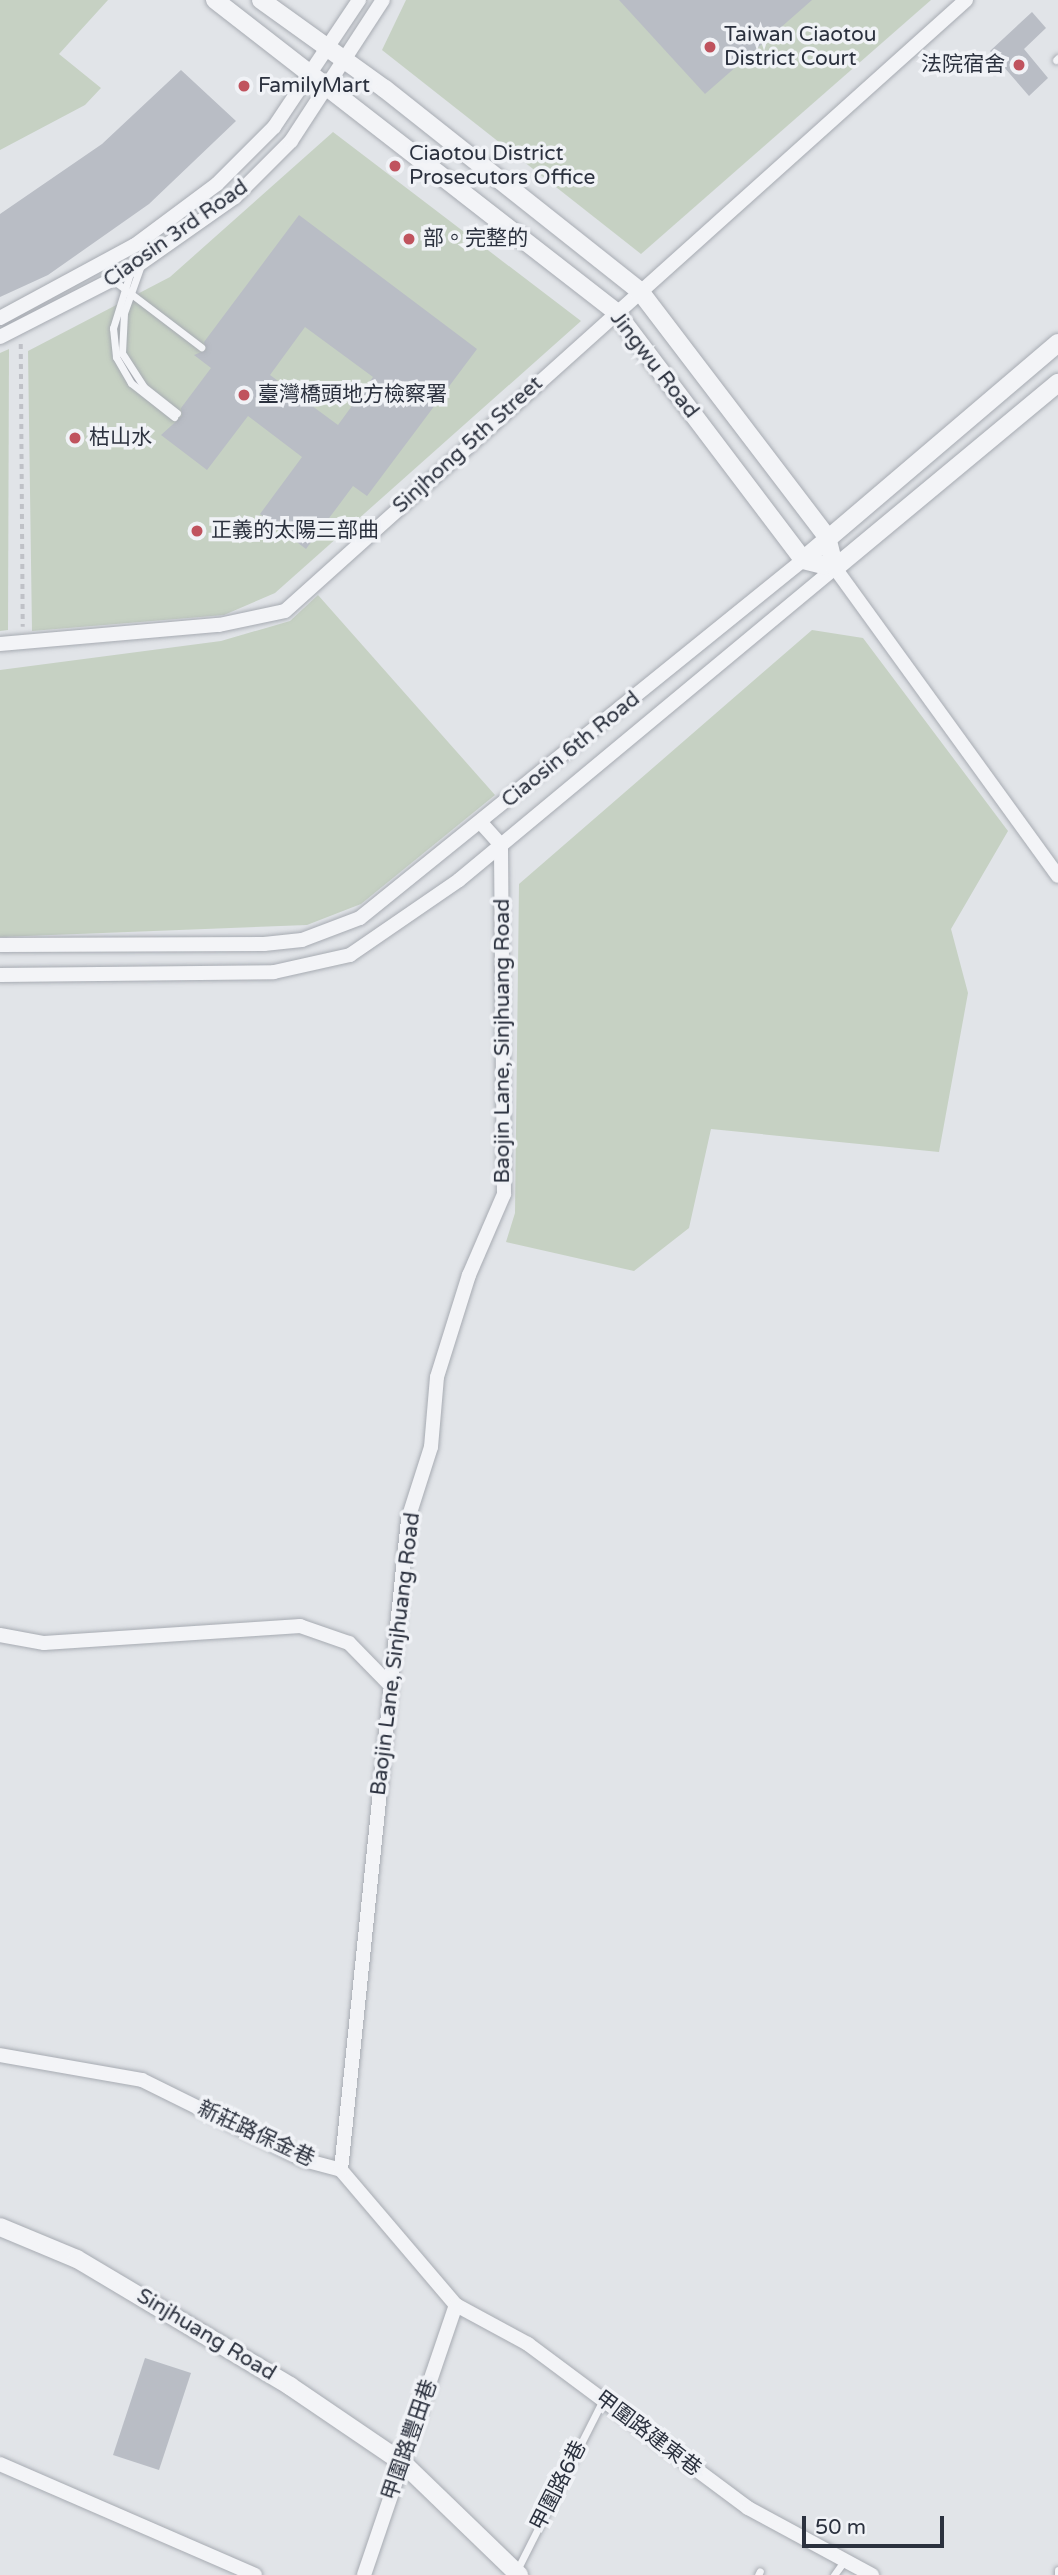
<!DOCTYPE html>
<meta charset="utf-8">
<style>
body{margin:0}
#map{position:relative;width:1058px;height:2575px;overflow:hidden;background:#e1e4e8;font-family:"Varela Round","Noto Sans TC",sans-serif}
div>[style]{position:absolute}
.green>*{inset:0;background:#c6d1c3}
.building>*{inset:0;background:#b9bdc5}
.path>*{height:3.5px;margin-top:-1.75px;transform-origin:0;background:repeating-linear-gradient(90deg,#bfc1c7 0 5px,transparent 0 10px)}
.roads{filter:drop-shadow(0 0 2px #a7abb2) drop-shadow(0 0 2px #a7abb2)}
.service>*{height:7px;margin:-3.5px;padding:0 3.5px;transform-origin:3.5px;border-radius:3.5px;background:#f3f4f7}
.minor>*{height:14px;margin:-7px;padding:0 7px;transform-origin:7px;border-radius:7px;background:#f3f4f7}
.tertiary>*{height:18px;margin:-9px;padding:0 9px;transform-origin:9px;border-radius:9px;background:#f3f4f7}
.dots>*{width:19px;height:19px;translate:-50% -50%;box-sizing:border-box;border:4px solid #f0f2f6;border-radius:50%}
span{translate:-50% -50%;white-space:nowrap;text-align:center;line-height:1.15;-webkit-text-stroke:7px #f0f2f6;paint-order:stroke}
.poi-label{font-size:21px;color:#2b313e}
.left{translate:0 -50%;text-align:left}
.right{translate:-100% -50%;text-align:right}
.street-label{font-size:21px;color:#2b313e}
.scale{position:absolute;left:802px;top:2516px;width:142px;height:32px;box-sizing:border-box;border:4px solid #2b313e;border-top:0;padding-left:9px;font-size:21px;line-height:24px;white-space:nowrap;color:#2b313e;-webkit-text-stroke:5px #f0f2f6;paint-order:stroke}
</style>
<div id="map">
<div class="green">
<div style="clip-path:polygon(0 0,108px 0,59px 54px,101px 88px,85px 105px,0 150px)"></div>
<div style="clip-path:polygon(406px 0,931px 0,641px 254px,382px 50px)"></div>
<div style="clip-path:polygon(333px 132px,581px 321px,275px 593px,224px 615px,32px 631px,28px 351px,170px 277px)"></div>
<div style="clip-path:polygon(9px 349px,8px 630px,0 631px,0 353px)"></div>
<div style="clip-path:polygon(318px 595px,495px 795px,361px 904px,307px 925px,0 937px,0 670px,221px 641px,290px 621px)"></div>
<div style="clip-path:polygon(812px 630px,863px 638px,1008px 831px,951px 929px,968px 993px,939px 1152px,711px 1129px,689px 1228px,634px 1271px,506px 1242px,515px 1213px,519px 884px)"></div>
</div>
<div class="building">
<div style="clip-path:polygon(619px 0,812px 0,705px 94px)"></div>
<div style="clip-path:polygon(1032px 12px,1046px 28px,1024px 49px,1048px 78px,1029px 96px,990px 51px)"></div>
<div style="clip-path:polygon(181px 70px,236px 121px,149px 204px,48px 275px,0 297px,0 214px,102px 144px)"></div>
<div style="clip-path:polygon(evenodd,299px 215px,477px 349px,367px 496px,353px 486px,306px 549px,260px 514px,302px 457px,248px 416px,207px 470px,161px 435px,182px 416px,181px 408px,211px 368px,194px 355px,206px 350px,204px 342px,299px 215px,305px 327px,373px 377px,338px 425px,270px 375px,305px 327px)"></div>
<div style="clip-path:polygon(145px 2358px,191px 2373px,159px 2470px,113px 2455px)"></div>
</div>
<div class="path">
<div style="left:21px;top:344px;width:283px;rotate:89.6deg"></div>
</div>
<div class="roads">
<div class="service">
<div style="left:1056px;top:60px;width:3px;rotate:-45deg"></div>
<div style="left:141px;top:265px;width:51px;rotate:109.5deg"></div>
<div style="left:124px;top:313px;width:40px;rotate:92.9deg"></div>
<div style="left:122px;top:353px;width:40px;rotate:57.1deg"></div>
<div style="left:144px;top:387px;width:42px;rotate:38.2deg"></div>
<div style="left:131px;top:270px;width:61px;rotate:107.2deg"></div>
<div style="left:113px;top:328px;width:29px;rotate:84deg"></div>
<div style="left:116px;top:357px;width:30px;rotate:60deg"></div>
<div style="left:131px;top:383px;width:55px;rotate:38.3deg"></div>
<div style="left:113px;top:280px;width:111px;rotate:37.3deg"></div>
<div style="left:516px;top:2572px;width:193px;rotate:-63.2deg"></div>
<div style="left:758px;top:2575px;width:4px;rotate:-63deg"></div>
<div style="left:834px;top:2575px;width:14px;rotate:-54deg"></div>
<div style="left:1058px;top:2575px;width:5px;rotate:-90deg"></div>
</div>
<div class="minor">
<div style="left:0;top:318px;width:153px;rotate:-28.4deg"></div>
<div style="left:135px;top:245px;width:102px;rotate:-36.6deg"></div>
<div style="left:217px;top:184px;width:81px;rotate:-45deg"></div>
<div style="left:274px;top:127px;width:153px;rotate:-56.2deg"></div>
<div style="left:0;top:337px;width:147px;rotate:-27.1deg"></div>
<div style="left:131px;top:270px;width:127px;rotate:-35.1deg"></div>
<div style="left:235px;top:197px;width:79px;rotate:-45deg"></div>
<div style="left:291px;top:141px;width:168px;rotate:-56.9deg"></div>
<div style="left:0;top:644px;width:220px;rotate:-5deg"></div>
<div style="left:219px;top:625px;width:67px;rotate:-12deg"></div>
<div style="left:285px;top:611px;width:915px;rotate:-41.9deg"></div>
<div style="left:0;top:945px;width:264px;rotate:-0.2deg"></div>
<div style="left:264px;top:944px;width:38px;rotate:-6deg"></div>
<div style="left:302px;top:940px;width:62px;rotate:-20.8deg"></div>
<div style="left:360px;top:918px;width:570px;rotate:-38.94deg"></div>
<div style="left:0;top:975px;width:274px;rotate:-0.6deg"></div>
<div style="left:274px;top:972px;width:78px;rotate:-12.6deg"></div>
<div style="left:350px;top:955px;width:132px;rotate:-34.5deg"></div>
<div style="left:459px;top:880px;width:489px;rotate:-39.7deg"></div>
<div style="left:835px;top:568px;width:380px;rotate:54.1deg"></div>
<div style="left:0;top:1635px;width:45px;rotate:10.3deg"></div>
<div style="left:44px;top:1643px;width:257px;rotate:-3.8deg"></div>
<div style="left:300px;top:1626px;width:52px;rotate:19.1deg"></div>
<div style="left:349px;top:1643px;width:60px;rotate:45.7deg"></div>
<div style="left:0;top:2055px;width:144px;rotate:10deg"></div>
<div style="left:142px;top:2080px;width:181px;rotate:26.3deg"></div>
<div style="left:304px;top:2160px;width:38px;rotate:15deg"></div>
<div style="left:341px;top:2170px;width:177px;rotate:49.6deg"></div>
<div style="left:456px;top:2305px;width:82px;rotate:28.4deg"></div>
<div style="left:528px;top:2344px;width:274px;rotate:36.7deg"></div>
<div style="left:748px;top:2508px;width:141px;rotate:28.4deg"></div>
<div style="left:341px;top:2170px;width:654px;rotate:-84.12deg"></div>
<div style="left:408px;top:1519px;width:76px;rotate:-72.3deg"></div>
<div style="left:431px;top:1447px;width:70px;rotate:-85.1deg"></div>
<div style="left:437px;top:1377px;width:107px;rotate:-72.6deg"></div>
<div style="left:469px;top:1275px;width:88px;rotate:-66.6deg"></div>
<div style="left:504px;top:1194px;width:349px;rotate:-90.5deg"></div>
<div style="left:501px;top:845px;width:30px;rotate:-132deg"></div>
<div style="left:0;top:2464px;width:278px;rotate:23.5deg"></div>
<div style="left:364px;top:2575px;width:285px;rotate:-71.2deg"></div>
</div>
<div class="tertiary">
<div style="left:215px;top:0;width:507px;rotate:37.87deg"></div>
<div style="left:615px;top:311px;width:312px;rotate:52.9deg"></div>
<div style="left:803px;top:560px;width:33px;rotate:14deg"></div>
<div style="left:261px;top:0;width:153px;rotate:35.7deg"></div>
<div style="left:385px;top:89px;width:324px;rotate:38.4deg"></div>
<div style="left:639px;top:290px;width:310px;rotate:52.7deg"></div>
<div style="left:827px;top:537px;width:32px;rotate:76deg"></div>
<div style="left:803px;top:560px;width:335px;rotate:-40.4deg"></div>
<div style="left:835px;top:568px;width:290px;rotate:-39.7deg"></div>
<div style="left:0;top:2227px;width:83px;rotate:22.6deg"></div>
<div style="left:77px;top:2259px;width:248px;rotate:30.8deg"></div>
<div style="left:290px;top:2386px;width:135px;rotate:34.2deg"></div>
<div style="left:402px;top:2462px;width:163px;rotate:44deg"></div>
</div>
</div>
<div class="dots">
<div style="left:710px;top:47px;background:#c0535e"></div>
<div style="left:1019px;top:65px;background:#c0535e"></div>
<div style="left:244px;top:86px;background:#c0535e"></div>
<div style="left:395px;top:166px;background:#c0535e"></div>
<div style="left:409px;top:239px;background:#c0535e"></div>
<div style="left:244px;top:395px;background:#c0535e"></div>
<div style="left:75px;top:438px;background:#c0535e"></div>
<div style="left:197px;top:531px;background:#c0535e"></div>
</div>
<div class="poi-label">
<span class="left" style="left:724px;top:47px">Taiwan Ciaotou<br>District Court</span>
<span class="right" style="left:1005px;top:65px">法院宿舍</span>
<span class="left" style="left:258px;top:86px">FamilyMart</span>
<span class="left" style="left:409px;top:166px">Ciaotou District<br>Prosecutors Office</span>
<span class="left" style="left:423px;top:239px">部。完整的</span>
<span class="left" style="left:258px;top:395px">臺灣橋頭地方檢察署</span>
<span class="left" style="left:89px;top:438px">枯山水</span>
<span class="left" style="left:211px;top:531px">正義的太陽三部曲</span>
</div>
<div class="street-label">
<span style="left:176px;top:234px;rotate:-35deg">Ciaosin 3rd Road</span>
<span style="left:654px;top:365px;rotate:52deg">Jingwu Road</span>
<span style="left:468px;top:445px;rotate:-42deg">Sinjhong 5th Street</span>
<span style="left:571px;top:750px;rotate:-39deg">Ciaosin 6th Road</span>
<span style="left:503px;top:1041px;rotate:-90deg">Baojin Lane, Sinjhuang Road</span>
<span style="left:396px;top:1654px;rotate:-83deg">Baojin Lane, Sinjhuang Road</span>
<span style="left:256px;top:2134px;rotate:25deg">新莊路保金巷</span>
<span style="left:206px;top:2335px;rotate:31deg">Sinjhuang Road</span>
<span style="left:648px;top:2434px;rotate:37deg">甲圍路建東巷</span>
<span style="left:410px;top:2440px;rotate:-71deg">甲圍路豐田巷</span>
<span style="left:559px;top:2486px;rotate:-63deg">甲圍路6巷</span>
</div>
<div class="scale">50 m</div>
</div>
